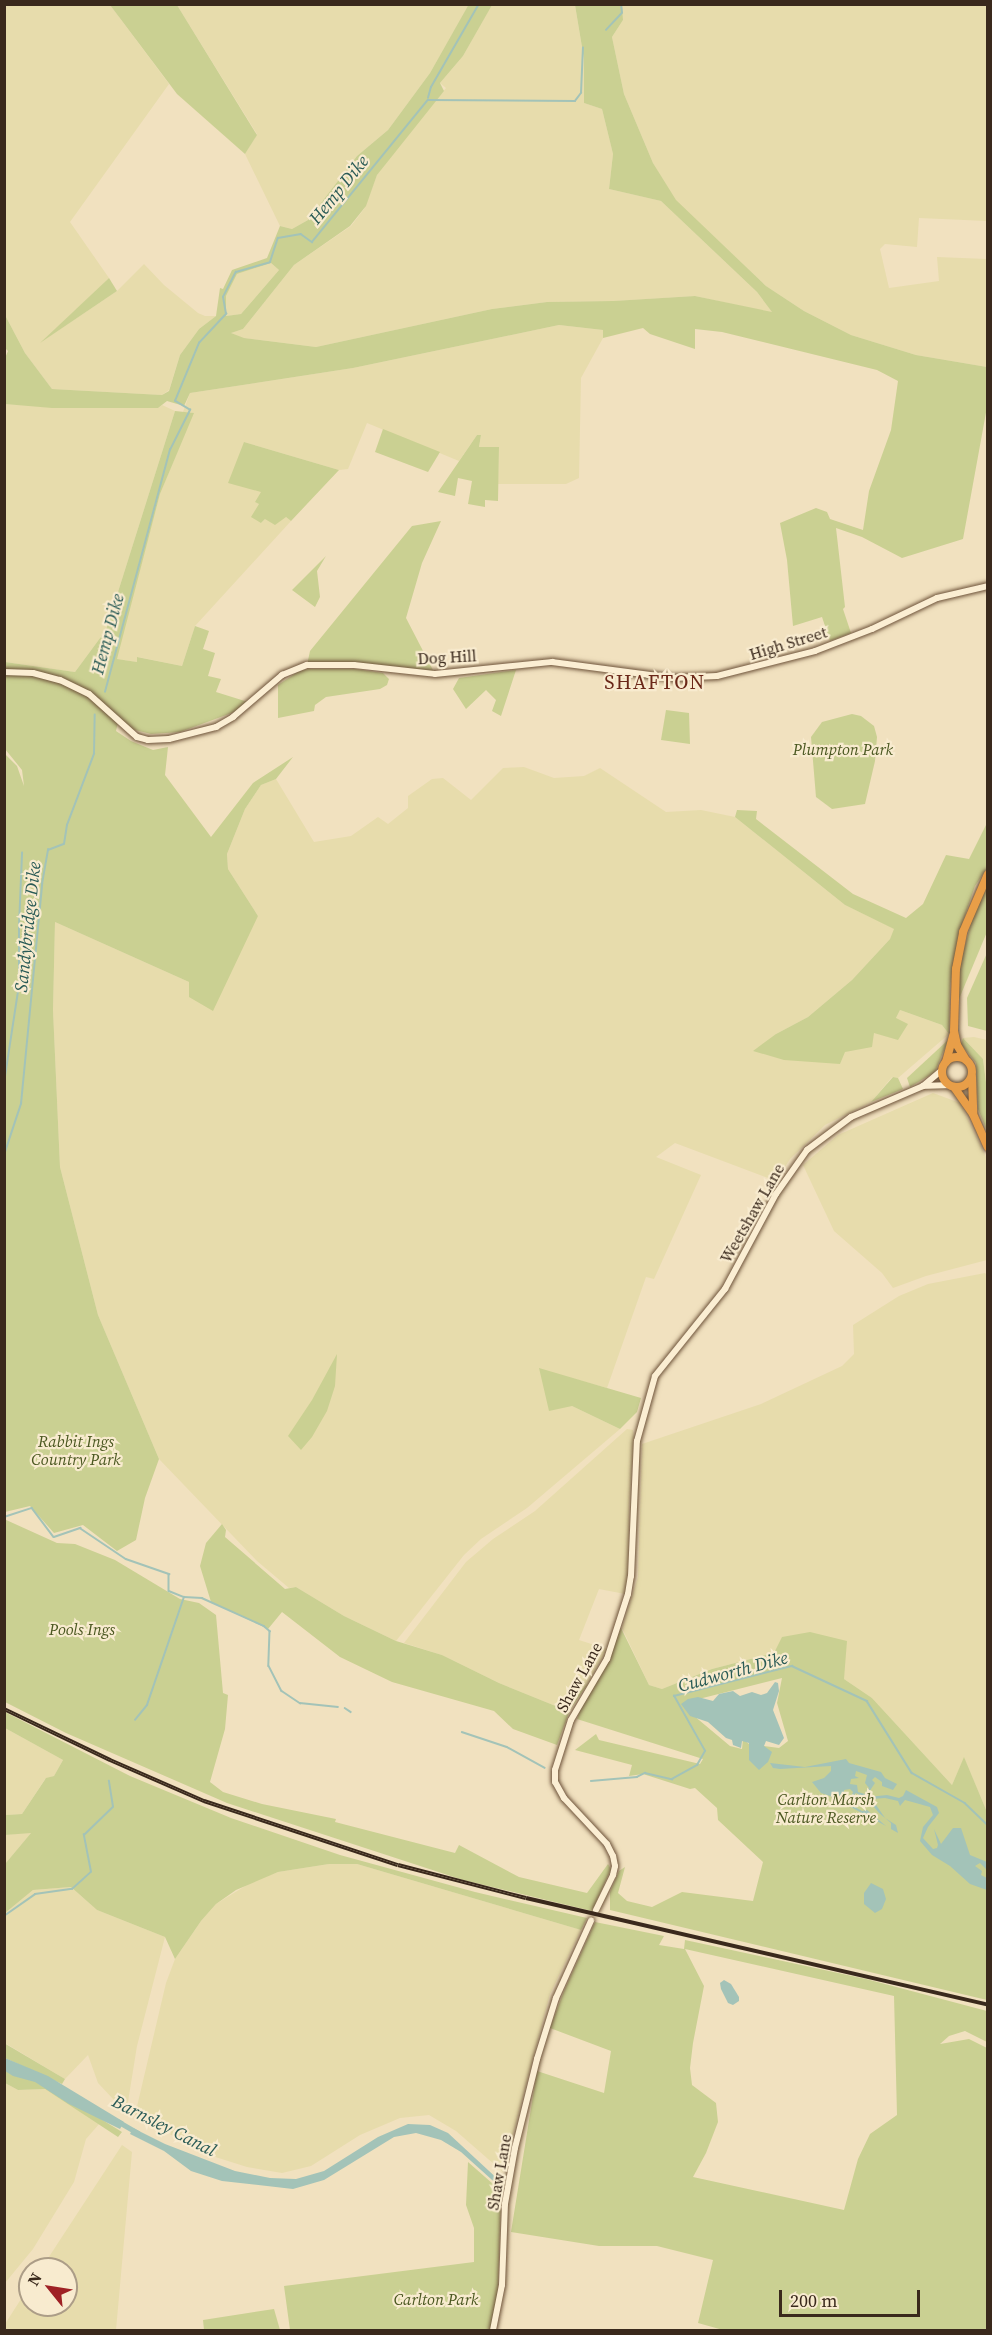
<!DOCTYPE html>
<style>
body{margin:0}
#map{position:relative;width:992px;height:2335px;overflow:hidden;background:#f1e1bf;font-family:"Source Serif 4",serif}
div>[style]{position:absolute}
.farmland>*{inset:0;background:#e7dcac}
.green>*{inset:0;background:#cad092}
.water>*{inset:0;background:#a3c3b8}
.stream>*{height:1.5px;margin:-0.75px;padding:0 0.75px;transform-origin:0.75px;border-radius:0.75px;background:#a3c3b8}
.canal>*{height:5px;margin:-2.5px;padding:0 2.5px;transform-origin:2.5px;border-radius:2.5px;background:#a3c3b8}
.roads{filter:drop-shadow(0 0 2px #6d5239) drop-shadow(0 0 2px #6d5239)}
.secondary>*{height:6px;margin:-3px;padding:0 3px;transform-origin:3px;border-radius:3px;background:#fbeed3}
.highway>*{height:8px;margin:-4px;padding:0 4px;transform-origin:4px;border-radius:4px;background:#e89e48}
.highway>.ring{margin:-4px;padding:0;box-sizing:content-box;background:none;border:8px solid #e89e48;border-radius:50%}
.rail>*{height:4px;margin-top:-2px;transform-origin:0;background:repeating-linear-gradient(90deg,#f8ebcf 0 4.5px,#3a291c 0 9px);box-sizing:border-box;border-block:2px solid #3a291c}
span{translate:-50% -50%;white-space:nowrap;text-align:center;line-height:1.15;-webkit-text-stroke:4.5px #f8ebcf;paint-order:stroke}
.street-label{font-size:16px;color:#3a291c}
.park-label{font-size:16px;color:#4b5821;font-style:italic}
.water-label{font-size:18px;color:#2a5b56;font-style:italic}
.quarter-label{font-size:20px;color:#6a2718;letter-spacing:1.5px}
.frame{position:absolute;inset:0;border:6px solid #3a291c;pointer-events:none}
.north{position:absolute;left:18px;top:2257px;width:60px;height:60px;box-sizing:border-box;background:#f8ebcf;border:2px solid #ac9d87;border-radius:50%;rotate:300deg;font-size:16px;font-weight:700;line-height:24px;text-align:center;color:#3a291c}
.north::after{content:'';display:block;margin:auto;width:21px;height:27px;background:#9f2125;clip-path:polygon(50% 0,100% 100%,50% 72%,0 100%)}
.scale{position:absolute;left:779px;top:2290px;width:141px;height:27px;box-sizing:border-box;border:3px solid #3a291c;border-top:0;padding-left:8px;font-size:18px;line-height:21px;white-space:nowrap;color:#3a291c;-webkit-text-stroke:4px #f8ebcf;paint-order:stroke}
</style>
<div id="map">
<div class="farmland">
<div style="clip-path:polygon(492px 4px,575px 5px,584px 59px,584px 103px,602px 109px,613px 154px,609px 189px,661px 201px,757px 292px,773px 313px,695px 296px,613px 301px,547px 302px,492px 309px,316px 347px,243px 338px,230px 333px,243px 329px,294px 265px,351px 226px,364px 209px,377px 175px,387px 160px,446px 88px,440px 83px,463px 56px)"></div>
<div style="clip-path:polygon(4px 5px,110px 5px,169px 84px,70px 222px,109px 278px,44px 340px,117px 291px,144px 264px,164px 285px,198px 313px,205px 316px,216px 316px,199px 329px,180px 355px,169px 390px,162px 395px,52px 389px,25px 353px,5px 315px)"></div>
<div style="clip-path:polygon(177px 5px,469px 5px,430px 73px,388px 130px,357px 156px,308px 220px,292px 229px,280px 226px,245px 154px,257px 134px)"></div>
<div style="clip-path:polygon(622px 5px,987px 5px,987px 221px,919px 218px,917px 247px,885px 244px,880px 249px,889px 288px,939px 281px,937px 257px,987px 259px,987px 367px,916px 355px,851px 335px,804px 311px,766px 286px,675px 200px,653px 163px,624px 94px,612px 37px,623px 20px)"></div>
<div style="clip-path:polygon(271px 263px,279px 270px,241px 314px,226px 316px,226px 296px,237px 274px)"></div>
<div style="clip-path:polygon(559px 325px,603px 330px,603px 338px,581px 378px,579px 478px,566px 484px,498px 484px,499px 448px,479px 447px,481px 435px,477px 435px,459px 461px,367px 423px,348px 469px,339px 470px,244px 442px,262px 492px,256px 502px,260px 504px,261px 523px,265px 519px,286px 517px,291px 521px,195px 626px,182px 666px,138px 657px,137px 662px,116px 659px,160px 494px,193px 413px,183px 412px,190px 393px,353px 368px)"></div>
<div style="clip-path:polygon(4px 404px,158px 408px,162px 405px,175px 411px,106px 630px,75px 672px,5px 662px)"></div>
<div style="clip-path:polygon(524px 767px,554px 778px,584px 776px,600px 768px,666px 812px,701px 810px,735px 817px,845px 905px,895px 929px,890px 939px,852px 980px,808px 1017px,776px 1034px,845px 1052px,896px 1018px,900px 1010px,942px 1025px,949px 1034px,898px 1078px,892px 1077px,871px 1102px,825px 1125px,790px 1159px,776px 1181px,675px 1143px,656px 1157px,701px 1175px,654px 1279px,646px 1277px,607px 1388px,539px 1369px,572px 1406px,620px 1429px,527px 1508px,481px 1539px,464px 1555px,396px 1641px,344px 1616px,296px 1587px,289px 1588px,257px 1561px,159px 1459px,98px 1315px,60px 1167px,53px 1010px,55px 922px,189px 982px,258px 916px,228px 869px,227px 854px,245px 809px,261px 785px,276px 779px,314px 842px,351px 836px,378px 817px,388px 824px,408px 808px,408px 796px,432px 779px,443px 778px,471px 800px,503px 768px)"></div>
<div style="clip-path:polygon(974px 1037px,987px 1040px,987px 1090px,983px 1059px,963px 1038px)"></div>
<div style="clip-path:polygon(933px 1093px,960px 1103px,987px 1159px,987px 1260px,926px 1276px,893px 1288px,882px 1273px,834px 1231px,803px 1165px,838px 1135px)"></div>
<div style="clip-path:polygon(985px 1273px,987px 1275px,987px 1812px,964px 1758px,952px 1785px,872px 1698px,844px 1679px,774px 1653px,712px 1669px,662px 1689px,649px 1685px,622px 1628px,638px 1577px,642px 1444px,761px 1404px,842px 1366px,854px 1354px,853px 1325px,899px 1296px,928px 1284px)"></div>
<div style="clip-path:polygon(627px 1429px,633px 1430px,634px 1437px,629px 1505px,629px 1574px,625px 1594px,599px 1589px,579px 1640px,607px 1649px,589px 1682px,563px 1709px,499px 1683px,442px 1655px,404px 1643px,466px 1562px,493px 1539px,535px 1511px)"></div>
<div style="clip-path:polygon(5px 1728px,63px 1760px,54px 1776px,45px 1779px,22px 1814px,6px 1815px,5px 1817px)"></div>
<div style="clip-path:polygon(32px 1832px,5px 1864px,5px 1835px)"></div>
<div style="clip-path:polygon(329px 1864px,357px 1864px,581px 1930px,550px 1994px,503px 2172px,456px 2131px,429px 2115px,400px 2118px,360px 2135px,311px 2166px,282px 2173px,247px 2167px,206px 2154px,135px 2115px,166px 1983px,175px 1959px,201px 1921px,216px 1904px,255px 1880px,278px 1872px)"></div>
<div style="clip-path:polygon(71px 1887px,97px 1910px,165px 1937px,137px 2046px,127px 2108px,114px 2100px,98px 2083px,88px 2055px,65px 2079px,5px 2043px,5px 1913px,33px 1890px)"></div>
<div style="clip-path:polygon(5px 2083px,18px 2090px,45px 2089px,100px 2123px,86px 2139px,74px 2182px,33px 2249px,5px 2283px)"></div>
<div style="clip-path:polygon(122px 2145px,132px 2152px,116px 2330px,5px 2330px,5px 2324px,30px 2285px,30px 2305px,66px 2305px,66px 2269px,41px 2269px)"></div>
</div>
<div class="green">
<div style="clip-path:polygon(evenodd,469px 4px,492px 5px,463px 56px,440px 83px,444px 91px,377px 175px,366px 206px,350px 226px,294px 265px,243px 329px,231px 333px,244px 338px,316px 347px,492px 309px,547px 302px,613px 301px,695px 296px,772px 312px,757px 292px,661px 201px,609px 189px,613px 154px,602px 109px,584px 103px,584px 59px,575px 5px,622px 5px,623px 20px,612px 37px,624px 94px,653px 163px,676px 200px,766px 286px,804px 311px,851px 335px,916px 355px,987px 367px,987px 407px,963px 539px,902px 558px,862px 537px,836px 528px,845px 607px,843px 609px,851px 633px,830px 641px,822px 617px,793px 626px,787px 560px,780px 523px,816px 508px,827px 512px,830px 519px,863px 530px,869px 491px,891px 430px,898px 381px,877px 370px,722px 332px,695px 329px,695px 349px,650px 334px,643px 328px,603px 338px,603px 330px,559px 325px,353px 368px,190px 393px,184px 406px,167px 401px,158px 408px,52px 408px,5px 404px,5px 358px,8px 351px,5px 348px,5px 315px,25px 353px,52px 389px,162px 395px,169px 391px,180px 355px,199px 329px,216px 316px,220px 288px,223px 289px,232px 270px,267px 258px,280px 226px,292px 229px,308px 220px,357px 156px,388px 130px,430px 73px,469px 4px,271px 263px,279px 270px,241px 314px,226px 316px,226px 296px,237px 274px,271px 263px)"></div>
<div style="clip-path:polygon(110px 5px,177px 5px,257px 135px,245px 154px,177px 94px)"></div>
<div style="clip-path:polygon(109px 278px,117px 291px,40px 343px)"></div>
<div style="clip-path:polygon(175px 411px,194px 413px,160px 494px,117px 659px,137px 662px,137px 657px,182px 666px,195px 626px,209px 631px,203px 649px,215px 653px,208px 676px,221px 679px,216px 692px,248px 702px,237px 711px,180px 732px,151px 734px,131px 729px,119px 718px,116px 731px,131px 741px,153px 750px,168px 747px,165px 775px,211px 837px,253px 783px,293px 757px,276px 779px,261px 785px,245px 809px,227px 854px,228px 869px,258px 916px,213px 1011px,189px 997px,189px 982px,55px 922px,53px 1010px,60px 1167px,98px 1315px,159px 1459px,145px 1498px,136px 1540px,117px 1551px,83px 1525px,54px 1533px,30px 1506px,5px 1512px,4px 753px,17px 766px,24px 786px,22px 770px,5px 749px,5px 662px,75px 672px,106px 630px)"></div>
<div style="clip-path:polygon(383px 429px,440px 452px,428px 472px,375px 452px)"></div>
<div style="clip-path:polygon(477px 435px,481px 435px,479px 447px,499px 447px,498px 501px,485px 500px,485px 507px,468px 504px,472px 481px,458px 478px,455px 496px,438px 492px)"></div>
<div style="clip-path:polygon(244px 442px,339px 470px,291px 521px,286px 517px,275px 525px,265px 519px,261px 523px,251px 517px,259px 504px,255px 502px,261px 492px,228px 483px)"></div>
<div style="clip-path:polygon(441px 521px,422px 563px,406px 618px,435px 674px,354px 665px,307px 665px,310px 651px,412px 526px)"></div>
<div style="clip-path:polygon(326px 556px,317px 571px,320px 597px,315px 607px,292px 590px)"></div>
<div style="clip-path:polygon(309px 669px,355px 669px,383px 673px,389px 679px,387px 685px,380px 689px,326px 697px,315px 705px,314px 711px,278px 718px,278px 685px,299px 671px)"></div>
<div style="clip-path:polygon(516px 670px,501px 716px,492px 711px,496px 700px,486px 690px,466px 709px,453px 689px,459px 678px)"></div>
<div style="clip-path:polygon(666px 710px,689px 713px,690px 744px,661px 740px)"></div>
<div style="clip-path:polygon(852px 714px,861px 716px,874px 726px,877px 737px,875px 761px,865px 804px,832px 809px,816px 797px,811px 737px,822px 722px)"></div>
<div style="clip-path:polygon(737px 810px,757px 811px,756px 819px,853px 894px,906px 918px,923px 904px,946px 855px,969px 859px,987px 823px,987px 868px,975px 886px,959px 933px,950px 985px,949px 1034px,942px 1025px,900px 1010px,896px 1018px,908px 1024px,898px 1040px,874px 1033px,872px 1047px,845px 1052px,840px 1064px,784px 1060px,753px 1051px,776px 1034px,808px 1017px,852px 980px,890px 939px,894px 929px,845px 905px,735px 817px)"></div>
<div style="clip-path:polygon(987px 884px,987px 932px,959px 999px,960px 964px,972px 920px)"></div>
<div style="clip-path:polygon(987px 953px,987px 1031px,968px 1026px,967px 998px)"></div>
<div style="clip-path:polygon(963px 1038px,983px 1059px,987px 1090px,987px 1131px,978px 1109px,976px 1063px,961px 1044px)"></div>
<div style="clip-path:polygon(948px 1040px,935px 1072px,910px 1087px,907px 1078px)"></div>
<div style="clip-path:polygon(893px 1077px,898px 1078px,903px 1089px,871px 1102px)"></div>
<div style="clip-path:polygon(337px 1354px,335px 1386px,327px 1411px,312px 1437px,301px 1450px,288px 1436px,312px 1400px)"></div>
<div style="clip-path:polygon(539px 1368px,641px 1398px,637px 1412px,620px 1429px,572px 1406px,549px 1411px)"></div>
<div style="clip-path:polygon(4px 1519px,57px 1543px,75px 1544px,115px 1560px,180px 1599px,199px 1603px,216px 1615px,223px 1693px,228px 1695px,225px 1729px,210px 1782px,223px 1792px,262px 1804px,336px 1819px,335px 1822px,455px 1853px,459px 1845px,519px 1877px,587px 1893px,608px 1864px,611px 1869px,592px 1911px,463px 1880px,227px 1803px,66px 1733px,5px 1702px)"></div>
<div style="clip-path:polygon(222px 1524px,226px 1530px,225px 1537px,285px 1589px,296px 1587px,344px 1616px,396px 1641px,442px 1655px,499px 1683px,563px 1709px,589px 1682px,570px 1710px,557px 1745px,513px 1729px,494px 1711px,392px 1682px,340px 1657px,282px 1612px,268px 1629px,211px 1602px,200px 1566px,206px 1543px)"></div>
<div style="clip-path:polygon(evenodd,621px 1628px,649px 1685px,662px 1689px,712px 1669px,774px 1653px,782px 1637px,810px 1632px,847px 1641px,844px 1679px,872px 1698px,952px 1785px,964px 1757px,987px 1812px,987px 2000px,610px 1910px,610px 1892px,619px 1871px,625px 1867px,618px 1893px,627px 1901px,652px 1907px,682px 1892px,753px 1901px,763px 1862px,718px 1820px,717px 1808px,695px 1788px,690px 1789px,643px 1774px,629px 1776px,632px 1765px,575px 1750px,596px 1734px,599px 1740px,700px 1764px,703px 1759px,577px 1719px,582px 1704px,607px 1664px,621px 1628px,782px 1678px,777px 1703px,788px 1741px,779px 1748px,749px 1744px,743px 1739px,742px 1749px,730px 1746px,693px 1715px,687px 1702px,782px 1678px)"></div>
<div style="clip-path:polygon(5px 1712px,130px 1776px,231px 1818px,340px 1855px,475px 1892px,587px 1918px,581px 1930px,357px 1864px,329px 1864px,278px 1872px,236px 1890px,216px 1904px,201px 1921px,175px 1959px,165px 1937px,97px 1910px,71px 1887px,33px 1890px,5px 1913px,5px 1864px,31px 1833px,5px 1835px,5px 1817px,6px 1815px,22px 1814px,46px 1778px,54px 1776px,63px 1760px,5px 1728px)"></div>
<div style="clip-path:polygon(evenodd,595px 1922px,664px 1936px,659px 1945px,684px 1949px,685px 1940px,866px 1979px,987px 2011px,987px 2042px,965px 2031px,949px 2036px,940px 2044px,969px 2039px,987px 2048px,987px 2330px,723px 2330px,698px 2323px,713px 2260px,657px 2246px,599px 2246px,511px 2232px,537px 2071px,604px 2093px,611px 2051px,550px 2028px,564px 1991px,595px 1922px,685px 1949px,894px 1996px,897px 2115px,870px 2134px,858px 2159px,844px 2210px,693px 2177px,706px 2153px,718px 2122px,716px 2103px,692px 2085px,690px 2068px,693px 2043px,704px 1986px,685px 1949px)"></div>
<div style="clip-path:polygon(4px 2043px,65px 2079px,62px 2084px,5px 2058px)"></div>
<div style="clip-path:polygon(5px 2071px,39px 2081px,122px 2132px,118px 2137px,45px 2089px,18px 2090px,5px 2083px)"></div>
<div style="clip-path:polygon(468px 2162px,501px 2191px,498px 2296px,492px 2330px,290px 2330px,284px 2286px,474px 2262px,474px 2228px,466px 2205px)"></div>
<div style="clip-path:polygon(274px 2309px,280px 2330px,204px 2330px,203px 2320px)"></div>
</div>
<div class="water">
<div style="clip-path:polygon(775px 1682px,778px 1683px,779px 1691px,773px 1710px,784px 1738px,779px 1745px,766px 1741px,764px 1746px,772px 1752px,768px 1762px,759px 1770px,749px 1760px,749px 1743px,742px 1741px,741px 1748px,733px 1745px,732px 1740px,726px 1738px,708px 1722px,690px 1716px,681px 1704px,688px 1699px,698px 1697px,713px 1701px,719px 1694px,733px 1691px,740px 1696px,752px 1692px,761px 1695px,767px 1693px)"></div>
<div style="clip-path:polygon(evenodd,846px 1759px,849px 1763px,881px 1772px,885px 1778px,897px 1784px,893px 1790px,882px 1786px,882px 1782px,875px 1777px,872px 1780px,875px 1783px,867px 1795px,868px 1797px,887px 1795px,899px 1798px,903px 1796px,906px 1790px,937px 1807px,939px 1813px,928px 1827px,923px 1838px,933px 1849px,937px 1848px,938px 1845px,934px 1829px,941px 1844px,953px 1828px,961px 1828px,970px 1855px,987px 1862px,987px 1870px,980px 1863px,975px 1866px,982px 1871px,981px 1875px,987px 1878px,987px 1890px,970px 1884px,950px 1866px,932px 1855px,920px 1841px,923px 1827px,933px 1815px,930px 1807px,905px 1800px,900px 1806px,898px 1801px,885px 1798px,872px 1799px,885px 1818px,896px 1825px,898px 1833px,891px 1829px,891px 1823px,879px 1813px,868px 1800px,861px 1803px,863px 1797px,856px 1793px,850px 1799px,853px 1792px,850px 1789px,844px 1790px,844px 1801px,862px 1811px,867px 1810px,886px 1826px,830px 1796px,821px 1793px,812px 1782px,824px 1778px,831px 1771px,831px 1766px,780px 1769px,773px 1768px,770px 1763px,805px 1767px,846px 1759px,856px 1771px,867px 1775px,865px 1783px,869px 1788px,865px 1794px,858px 1792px,857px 1785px,850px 1784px,851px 1779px,859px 1778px,855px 1776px,856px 1771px)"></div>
<div style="clip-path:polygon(871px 1883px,883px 1889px,886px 1899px,882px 1909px,875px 1913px,864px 1904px,864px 1893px)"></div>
<div style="clip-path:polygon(724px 1980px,731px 1984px,739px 1997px,739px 2001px,733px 2005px,728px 2003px,721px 1989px,720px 1983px)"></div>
<div style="clip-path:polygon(5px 2058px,48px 2076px,124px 2122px,120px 2129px,69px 2104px,35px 2082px,13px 2076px,5px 2071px)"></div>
<div style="clip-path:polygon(408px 2124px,430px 2125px,448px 2133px,502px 2183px,501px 2188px,461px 2152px,441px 2140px,416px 2133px,394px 2137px,324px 2180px,293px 2189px,222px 2181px,191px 2171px,164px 2151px,130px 2134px,133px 2128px,165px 2144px,235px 2171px,270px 2178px,296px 2179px,324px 2171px,378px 2137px)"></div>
</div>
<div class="stream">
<div style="left:606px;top:30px;width:23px;rotate:-47deg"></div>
<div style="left:622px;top:13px;width:9px;rotate:-96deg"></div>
<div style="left:428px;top:98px;width:11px;rotate:-75deg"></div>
<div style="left:431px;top:87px;width:96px;rotate:-60deg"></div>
<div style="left:105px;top:692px;width:251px;rotate:-75deg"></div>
<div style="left:170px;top:450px;width:45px;rotate:-63.4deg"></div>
<div style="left:190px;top:410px;width:17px;rotate:-149deg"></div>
<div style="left:175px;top:401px;width:63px;rotate:-67.5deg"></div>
<div style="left:199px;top:343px;width:40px;rotate:-47deg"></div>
<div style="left:226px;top:314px;width:17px;rotate:-100deg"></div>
<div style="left:223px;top:297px;width:28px;rotate:-63deg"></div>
<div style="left:236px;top:272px;width:35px;rotate:-16deg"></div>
<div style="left:270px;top:262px;width:25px;rotate:-72deg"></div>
<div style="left:278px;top:238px;width:23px;rotate:-10deg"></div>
<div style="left:301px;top:234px;width:14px;rotate:36deg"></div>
<div style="left:312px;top:242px;width:183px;rotate:-50.8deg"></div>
<div style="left:428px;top:100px;width:147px;rotate:0.4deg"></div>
<div style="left:575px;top:101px;width:10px;rotate:-53deg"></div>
<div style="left:581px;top:93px;width:45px;rotate:-87.5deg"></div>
<div style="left:4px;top:1083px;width:99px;rotate:-81.3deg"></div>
<div style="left:19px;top:985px;width:59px;rotate:-90deg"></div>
<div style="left:19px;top:926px;width:73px;rotate:-87.6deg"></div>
<div style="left:4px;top:1155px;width:54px;rotate:-71.6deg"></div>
<div style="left:21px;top:1104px;width:221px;rotate:-84.5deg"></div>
<div style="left:42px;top:884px;width:35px;rotate:-80deg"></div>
<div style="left:48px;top:850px;width:17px;rotate:-21deg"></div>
<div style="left:64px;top:844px;width:19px;rotate:-81deg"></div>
<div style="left:67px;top:825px;width:76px;rotate:-69.2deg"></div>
<div style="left:94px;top:754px;width:39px;rotate:-89deg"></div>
<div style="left:4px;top:1517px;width:29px;rotate:-18deg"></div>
<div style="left:32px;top:1508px;width:36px;rotate:53deg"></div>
<div style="left:54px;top:1537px;width:28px;rotate:-19deg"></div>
<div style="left:80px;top:1528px;width:55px;rotate:34deg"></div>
<div style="left:126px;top:1559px;width:46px;rotate:19.2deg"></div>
<div style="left:169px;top:1574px;width:17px;rotate:90deg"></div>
<div style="left:169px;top:1591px;width:16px;rotate:22deg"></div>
<div style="left:184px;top:1597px;width:18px;rotate:3deg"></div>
<div style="left:202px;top:1598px;width:68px;rotate:24.3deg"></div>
<div style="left:264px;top:1626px;width:8px;rotate:40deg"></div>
<div style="left:270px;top:1631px;width:35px;rotate:92deg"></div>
<div style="left:269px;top:1666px;width:28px;rotate:63deg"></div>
<div style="left:282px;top:1691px;width:22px;rotate:34deg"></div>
<div style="left:300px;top:1703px;width:38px;rotate:6deg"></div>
<div style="left:345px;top:1708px;width:7px;rotate:34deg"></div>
<div style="left:135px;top:1720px;width:19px;rotate:-51deg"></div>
<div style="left:147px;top:1705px;width:114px;rotate:-71.1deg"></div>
<div style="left:462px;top:1732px;width:47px;rotate:18.4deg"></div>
<div style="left:507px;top:1747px;width:43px;rotate:28.9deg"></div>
<div style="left:591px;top:1781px;width:46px;rotate:-5deg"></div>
<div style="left:637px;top:1777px;width:9px;rotate:-27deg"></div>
<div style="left:645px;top:1773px;width:28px;rotate:13deg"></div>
<div style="left:672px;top:1779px;width:29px;rotate:-29deg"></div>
<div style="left:697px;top:1765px;width:16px;rotate:-60deg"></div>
<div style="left:705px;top:1751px;width:63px;rotate:-119.4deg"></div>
<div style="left:674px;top:1696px;width:122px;rotate:-14.3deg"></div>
<div style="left:792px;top:1666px;width:83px;rotate:25deg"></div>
<div style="left:867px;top:1701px;width:85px;rotate:58deg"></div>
<div style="left:912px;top:1773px;width:61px;rotate:29.5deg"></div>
<div style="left:965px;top:1803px;width:32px;rotate:44deg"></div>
<div style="left:4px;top:1916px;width:38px;rotate:-35deg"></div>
<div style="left:35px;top:1894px;width:37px;rotate:-8deg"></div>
<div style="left:72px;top:1889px;width:25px;rotate:-42deg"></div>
<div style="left:91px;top:1872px;width:38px;rotate:-101deg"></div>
<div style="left:84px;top:1835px;width:40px;rotate:-44deg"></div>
<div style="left:113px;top:1807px;width:26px;rotate:-99deg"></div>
</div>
<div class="canal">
<div style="left:117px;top:2121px;width:24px;rotate:30deg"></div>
</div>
<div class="roads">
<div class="secondary">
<div style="left:4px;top:672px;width:29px;rotate:2deg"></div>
<div style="left:33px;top:673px;width:28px;rotate:15deg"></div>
<div style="left:60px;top:680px;width:32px;rotate:26deg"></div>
<div style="left:89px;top:694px;width:64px;rotate:41.9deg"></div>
<div style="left:137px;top:737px;width:11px;rotate:15deg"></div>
<div style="left:148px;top:740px;width:21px;rotate:-3deg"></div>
<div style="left:169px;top:739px;width:49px;rotate:-14.3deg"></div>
<div style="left:216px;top:727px;width:20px;rotate:-30deg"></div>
<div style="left:233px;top:717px;width:65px;rotate:-40.6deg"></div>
<div style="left:282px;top:675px;width:27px;rotate:-22deg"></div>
<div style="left:307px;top:665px;width:47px"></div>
<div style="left:354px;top:665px;width:81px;rotate:6.3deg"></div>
<div style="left:435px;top:674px;width:118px;rotate:-5.9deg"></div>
<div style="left:552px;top:662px;width:122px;rotate:7.5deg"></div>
<div style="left:673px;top:678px;width:44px;rotate:-2.6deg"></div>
<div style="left:717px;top:676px;width:101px;rotate:-14.3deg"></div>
<div style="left:815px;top:651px;width:61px;rotate:-21.1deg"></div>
<div style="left:872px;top:629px;width:72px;rotate:-25.5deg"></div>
<div style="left:937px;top:598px;width:52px;rotate:-13.2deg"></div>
<div style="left:923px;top:1086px;width:27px;rotate:-2deg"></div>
<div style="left:596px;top:1910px;width:39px;rotate:-64deg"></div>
<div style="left:613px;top:1875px;width:9px;rotate:-77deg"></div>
<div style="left:615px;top:1866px;width:10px;rotate:-101deg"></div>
<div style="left:613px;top:1856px;width:13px;rotate:-117deg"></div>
<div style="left:607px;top:1844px;width:63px;rotate:-133.1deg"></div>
<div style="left:564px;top:1798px;width:18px;rotate:-119deg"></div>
<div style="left:555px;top:1782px;width:12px;rotate:-90deg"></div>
<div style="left:555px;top:1770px;width:52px;rotate:-72.3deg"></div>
<div style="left:571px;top:1720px;width:71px;rotate:-59.5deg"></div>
<div style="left:607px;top:1659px;width:68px;rotate:-72.1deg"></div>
<div style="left:628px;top:1594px;width:18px;rotate:-81deg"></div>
<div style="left:631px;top:1576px;width:135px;rotate:-87.5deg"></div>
<div style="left:637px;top:1441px;width:67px;rotate:-74.5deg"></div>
<div style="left:655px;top:1376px;width:112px;rotate:-51.2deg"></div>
<div style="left:725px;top:1289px;width:108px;rotate:-61.8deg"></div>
<div style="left:776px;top:1194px;width:54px;rotate:-54.8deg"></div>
<div style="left:807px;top:1150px;width:55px;rotate:-36.9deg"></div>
<div style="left:851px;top:1117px;width:78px;rotate:-23.3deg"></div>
<div style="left:923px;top:1086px;width:26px;rotate:-40deg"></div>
<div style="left:493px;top:2330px;width:46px;rotate:-78.7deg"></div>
<div style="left:502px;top:2285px;width:81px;rotate:-87.9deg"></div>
<div style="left:505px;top:2204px;width:57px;rotate:-79.9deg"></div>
<div style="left:515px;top:2148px;width:92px;rotate:-76.1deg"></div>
<div style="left:537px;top:2059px;width:64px;rotate:-72.7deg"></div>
<div style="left:556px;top:1998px;width:85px;rotate:-65.6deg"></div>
</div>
<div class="highway">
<div class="ring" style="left:942px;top:1057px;width:22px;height:22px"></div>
<div style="left:966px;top:1060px;width:17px;rotate:-121deg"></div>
<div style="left:957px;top:1045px;width:14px;rotate:-102deg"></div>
<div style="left:954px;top:1031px;width:62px;rotate:-88.2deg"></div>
<div style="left:956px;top:969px;width:38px;rotate:-79deg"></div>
<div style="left:963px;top:932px;width:63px;rotate:-66.7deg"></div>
<div style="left:946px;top:1062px;width:27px;rotate:-75deg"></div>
<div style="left:972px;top:1077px;width:36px;rotate:88deg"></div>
<div style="left:954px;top:1087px;width:33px;rotate:55deg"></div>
<div style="left:973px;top:1114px;width:36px;rotate:66deg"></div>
</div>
</div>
<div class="rail">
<div style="left:4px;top:1709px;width:118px;rotate:25.7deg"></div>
<div style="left:110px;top:1760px;width:103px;rotate:23.6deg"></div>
<div style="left:204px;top:1801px;width:204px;rotate:18.3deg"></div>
<div style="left:398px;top:1865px;width:132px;rotate:14.5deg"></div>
<div style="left:526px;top:1898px;width:474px;rotate:13deg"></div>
</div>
<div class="street-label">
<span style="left:788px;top:643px;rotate:-17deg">High Street</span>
<span style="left:447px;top:657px;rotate:-3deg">Dog Hill</span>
<span style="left:752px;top:1213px;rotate:-60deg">Weetshaw Lane</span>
<span style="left:579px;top:1677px;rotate:-61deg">Shaw Lane</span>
<span style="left:499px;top:2172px;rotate:-80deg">Shaw Lane</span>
</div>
<div class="park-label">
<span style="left:843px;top:749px">Plumpton Park</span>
<span style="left:76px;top:1450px">Rabbit Ings<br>Country Park</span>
<span style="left:82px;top:1629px">Pools Ings</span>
<span style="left:826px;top:1808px">Carlton Marsh<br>Nature Reserve</span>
<span style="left:436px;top:2299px">Carlton Park</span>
</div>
<div class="water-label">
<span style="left:339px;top:190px;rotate:-51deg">Hemp Dike</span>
<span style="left:108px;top:634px;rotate:-75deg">Hemp Dike</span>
<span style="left:28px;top:927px;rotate:-84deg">Sandybridge Dike</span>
<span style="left:733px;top:1672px;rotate:-15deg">Cudworth Dike</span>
<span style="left:164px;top:2126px;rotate:27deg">Barnsley Canal</span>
</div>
<div class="quarter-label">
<span style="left:655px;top:682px">SHAFTON</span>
</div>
<div class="frame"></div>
<div class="north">N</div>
<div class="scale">200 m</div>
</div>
